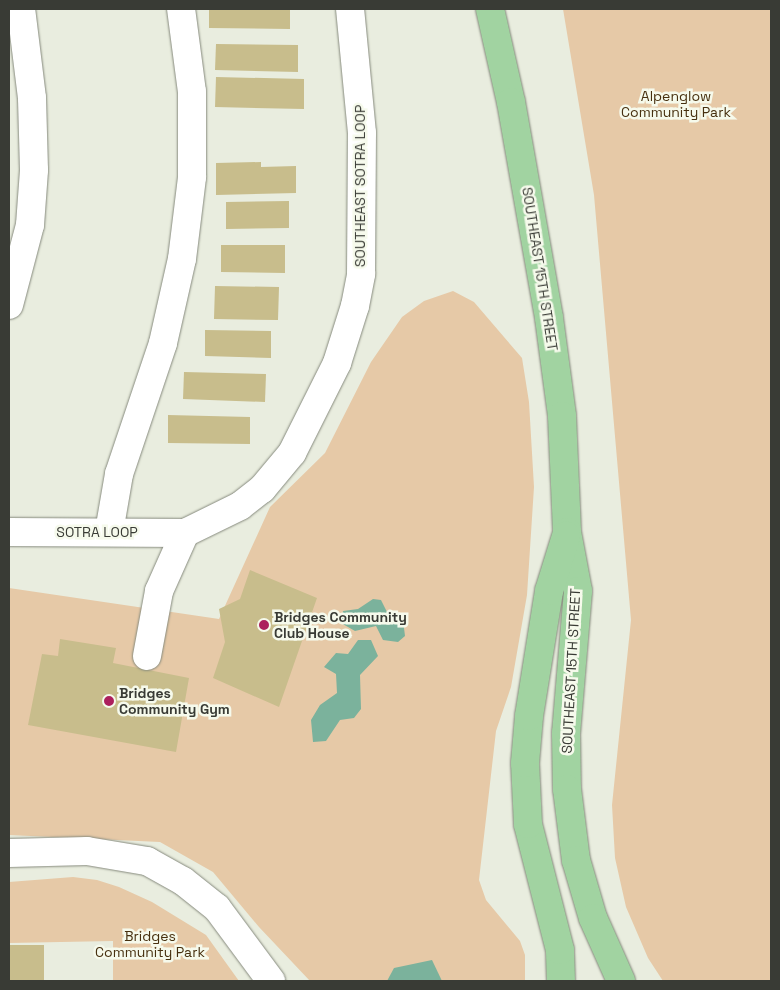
<!DOCTYPE html>
<style>
body{margin:0}
#map{position:relative;width:780px;height:990px;overflow:hidden;background:#e9eddf;font-family:"Space Grotesk",sans-serif}
div>[style]{position:absolute}
.green>*{inset:0;background:#e6c9a7}
.water>*{inset:0;background:#7bb29c}
.building>*{inset:0;background:#c8bd8c}
.roads{filter:drop-shadow(0 0 1px #868a7d) drop-shadow(0 0 1px #868a7d)}
.minor>*{height:28px;margin:-14px;padding:0 14px;transform-origin:14px;border-radius:14px;background:#fff}
.major>*{height:28px;margin:-14px;padding:0 14px;transform-origin:14px;border-radius:14px;background:#a1d3a1}
.dots>*{width:14px;height:14px;translate:-50% -50%;box-sizing:border-box;border:2px solid #f6faec;border-radius:50%}
span{translate:-50% -50%;white-space:nowrap;text-align:center;line-height:1.15;-webkit-text-stroke:5px #f6faec;paint-order:stroke}
.park-label{font-size:14px;color:#47300f}
.street-label{font-size:14px;color:#393b35}
.poi-label{font-size:14px;color:#393b35;font-weight:700}
.left{translate:0 -50%;text-align:left}
.frame{position:absolute;inset:0;border:10px solid #393b35;pointer-events:none}
</style>
<div id="map">
<div class="green">
<div style="clip-path:polygon(563px 9px,771px 9px,771px 981px,663px 981px,648px 958px,626px 907px,615px 858px,612px 805px,631px 620px,594px 195px)"></div>
<div style="clip-path:polygon(453px 291px,474px 302px,522px 358px,529px 402px,534px 487px,527px 595px,511px 687px,496px 731px,479px 880px,486px 900px,520px 941px,525px 955px,525px 981px,310px 981px,259px 927px,213px 872px,160px 842px,9px 835px,9px 588px,219px 619px,270px 507px,325px 453px,371px 362px,402px 317px,424px 301px)"></div>
<div style="clip-path:polygon(73px 877px,97px 880px,119px 887px,152px 902px,206px 935px,239px 981px,113px 981px,113px 941px,9px 943px,9px 882px)"></div>
</div>
<div class="water">
<div style="clip-path:polygon(373px 599px,381px 600px,389px 616px,403px 620px,405px 636px,398px 642px,383px 640px,376px 626px,355px 631px,341px 623px,343px 611px,358px 609px)"></div>
<div style="clip-path:polygon(358px 640px,371px 640px,378px 656px,360px 675px,361px 709px,354px 718px,340px 720px,326px 741px,313px 742px,311px 720px,320px 705px,337px 693px,336px 674px,324px 667px,336px 653px,348px 654px)"></div>
<div style="clip-path:polygon(432px 960px,442px 981px,387px 981px,394px 968px)"></div>
</div>
<div class="building">
<div style="clip-path:polygon(209px 9px,290px 9px,290px 29px,209px 28px)"></div>
<div style="clip-path:polygon(216px 44px,298px 45px,298px 72px,215px 70px)"></div>
<div style="clip-path:polygon(216px 77px,304px 79px,304px 109px,215px 107px)"></div>
<div style="clip-path:polygon(261px 162px,261px 167px,296px 166px,296px 193px,216px 195px,216px 163px)"></div>
<div style="clip-path:polygon(289px 201px,289px 228px,226px 229px,226px 202px)"></div>
<div style="clip-path:polygon(221px 245px,285px 245px,285px 273px,221px 272px)"></div>
<div style="clip-path:polygon(215px 286px,279px 287px,278px 320px,214px 319px)"></div>
<div style="clip-path:polygon(205px 330px,271px 331px,271px 358px,205px 356px)"></div>
<div style="clip-path:polygon(184px 372px,266px 374px,265px 402px,183px 399px)"></div>
<div style="clip-path:polygon(168px 415px,250px 417px,250px 444px,168px 443px)"></div>
<div style="clip-path:polygon(250px 570px,317px 598px,279px 707px,213px 678px,225px 642px,219px 609px,240px 599px)"></div>
<div style="clip-path:polygon(60px 639px,116px 648px,113px 663px,189px 678px,176px 752px,28px 725px,42px 654px,58px 656px)"></div>
<div style="clip-path:polygon(9px 945px,44px 945px,44px 981px,9px 981px)"></div>
</div>
<div class="roads">
<div class="minor">
<div style="left:9px;top:305px;width:83px;rotate:-75.3deg"></div>
<div style="left:30px;top:225px;width:55px;rotate:-85.8deg"></div>
<div style="left:34px;top:170px;width:72px;rotate:-91.6deg"></div>
<div style="left:32px;top:98px;width:90px;rotate:-97deg"></div>
<div style="left:9px;top:532px;width:176px;rotate:0.3deg"></div>
<div style="left:185px;top:533px;width:61px;rotate:-26.1deg"></div>
<div style="left:240px;top:506px;width:28px;rotate:-38deg"></div>
<div style="left:262px;top:489px;width:47px;rotate:-50.2deg"></div>
<div style="left:292px;top:453px;width:101px;rotate:-63.4deg"></div>
<div style="left:337px;top:363px;width:60px;rotate:-72.5deg"></div>
<div style="left:355px;top:306px;width:33px;rotate:-79deg"></div>
<div style="left:361px;top:274px;width:141px;rotate:-89.6deg"></div>
<div style="left:362px;top:133px;width:125px;rotate:-95.5deg"></div>
<div style="left:109px;top:532px;width:59px;rotate:-80.2deg"></div>
<div style="left:119px;top:474px;width:138px;rotate:-71.4deg"></div>
<div style="left:163px;top:343px;width:86px;rotate:-77.3deg"></div>
<div style="left:182px;top:259px;width:83px;rotate:-83deg"></div>
<div style="left:192px;top:177px;width:85px;rotate:-90deg"></div>
<div style="left:192px;top:92px;width:84px;rotate:-97.5deg"></div>
<div style="left:147px;top:656px;width:66px;rotate:-79.5deg"></div>
<div style="left:159px;top:591px;width:64px;rotate:-65.9deg"></div>
<div style="left:9px;top:853px;width:78px;rotate:-1.5deg"></div>
<div style="left:87px;top:851px;width:61px;rotate:9.5deg"></div>
<div style="left:147px;top:861px;width:41px;rotate:29.1deg"></div>
<div style="left:183px;top:881px;width:43px;rotate:38.5deg"></div>
<div style="left:217px;top:908px;width:91px;rotate:53.5deg"></div>
</div>
<div class="major">
<div style="left:490px;top:9px;width:95px;rotate:77.3deg"></div>
<div style="left:511px;top:102px;width:219px;rotate:80deg"></div>
<div style="left:549px;top:318px;width:99px;rotate:82.4deg"></div>
<div style="left:562px;top:416px;width:116px;rotate:87.5deg"></div>
<div style="left:567px;top:532px;width:60px;rotate:79.4deg"></div>
<div style="left:578px;top:591px;width:143px;rotate:94.8deg"></div>
<div style="left:566px;top:733px;width:56px;rotate:89deg"></div>
<div style="left:567px;top:789px;width:72px;rotate:82.8deg"></div>
<div style="left:576px;top:860px;width:60px;rotate:73.7deg"></div>
<div style="left:593px;top:918px;width:69px;rotate:66deg"></div>
<div style="left:561px;top:981px;width:31px;rotate:-92deg"></div>
<div style="left:560px;top:950px;width:130px;rotate:-104.3deg"></div>
<div style="left:528px;top:824px;width:61px;rotate:-92.8deg"></div>
<div style="left:525px;top:763px;width:47px;rotate:-85.1deg"></div>
<div style="left:529px;top:716px;width:127px;rotate:-80.9deg"></div>
<div style="left:549px;top:591px;width:58px;rotate:-72.8deg"></div>
</div>
</div>
<div class="dots">
<div style="left:264px;top:625px;background:#ac1f5d"></div>
<div style="left:109px;top:701px;background:#ac1f5d"></div>
</div>
<div class="park-label">
<span style="left:676px;top:104px">Alpenglow<br>Community Park</span>
<span style="left:150px;top:944px">Bridges<br>Community Park</span>
</div>
<div class="street-label">
<span style="left:360px;top:186px;rotate:-90deg">SOUTHEAST SOTRA LOOP</span>
<span style="left:540px;top:269px;rotate:81deg">SOUTHEAST 15TH STREET</span>
<span style="left:97px;top:532px">SOTRA LOOP</span>
<span style="left:571px;top:671px;rotate:-87deg">SOUTHEAST 15TH STREET</span>
</div>
<div class="poi-label">
<span class="left" style="left:274px;top:625px">Bridges Community<br>Club House</span>
<span class="left" style="left:119px;top:701px">Bridges<br>Community Gym</span>
</div>
<div class="frame"></div>
</div>
